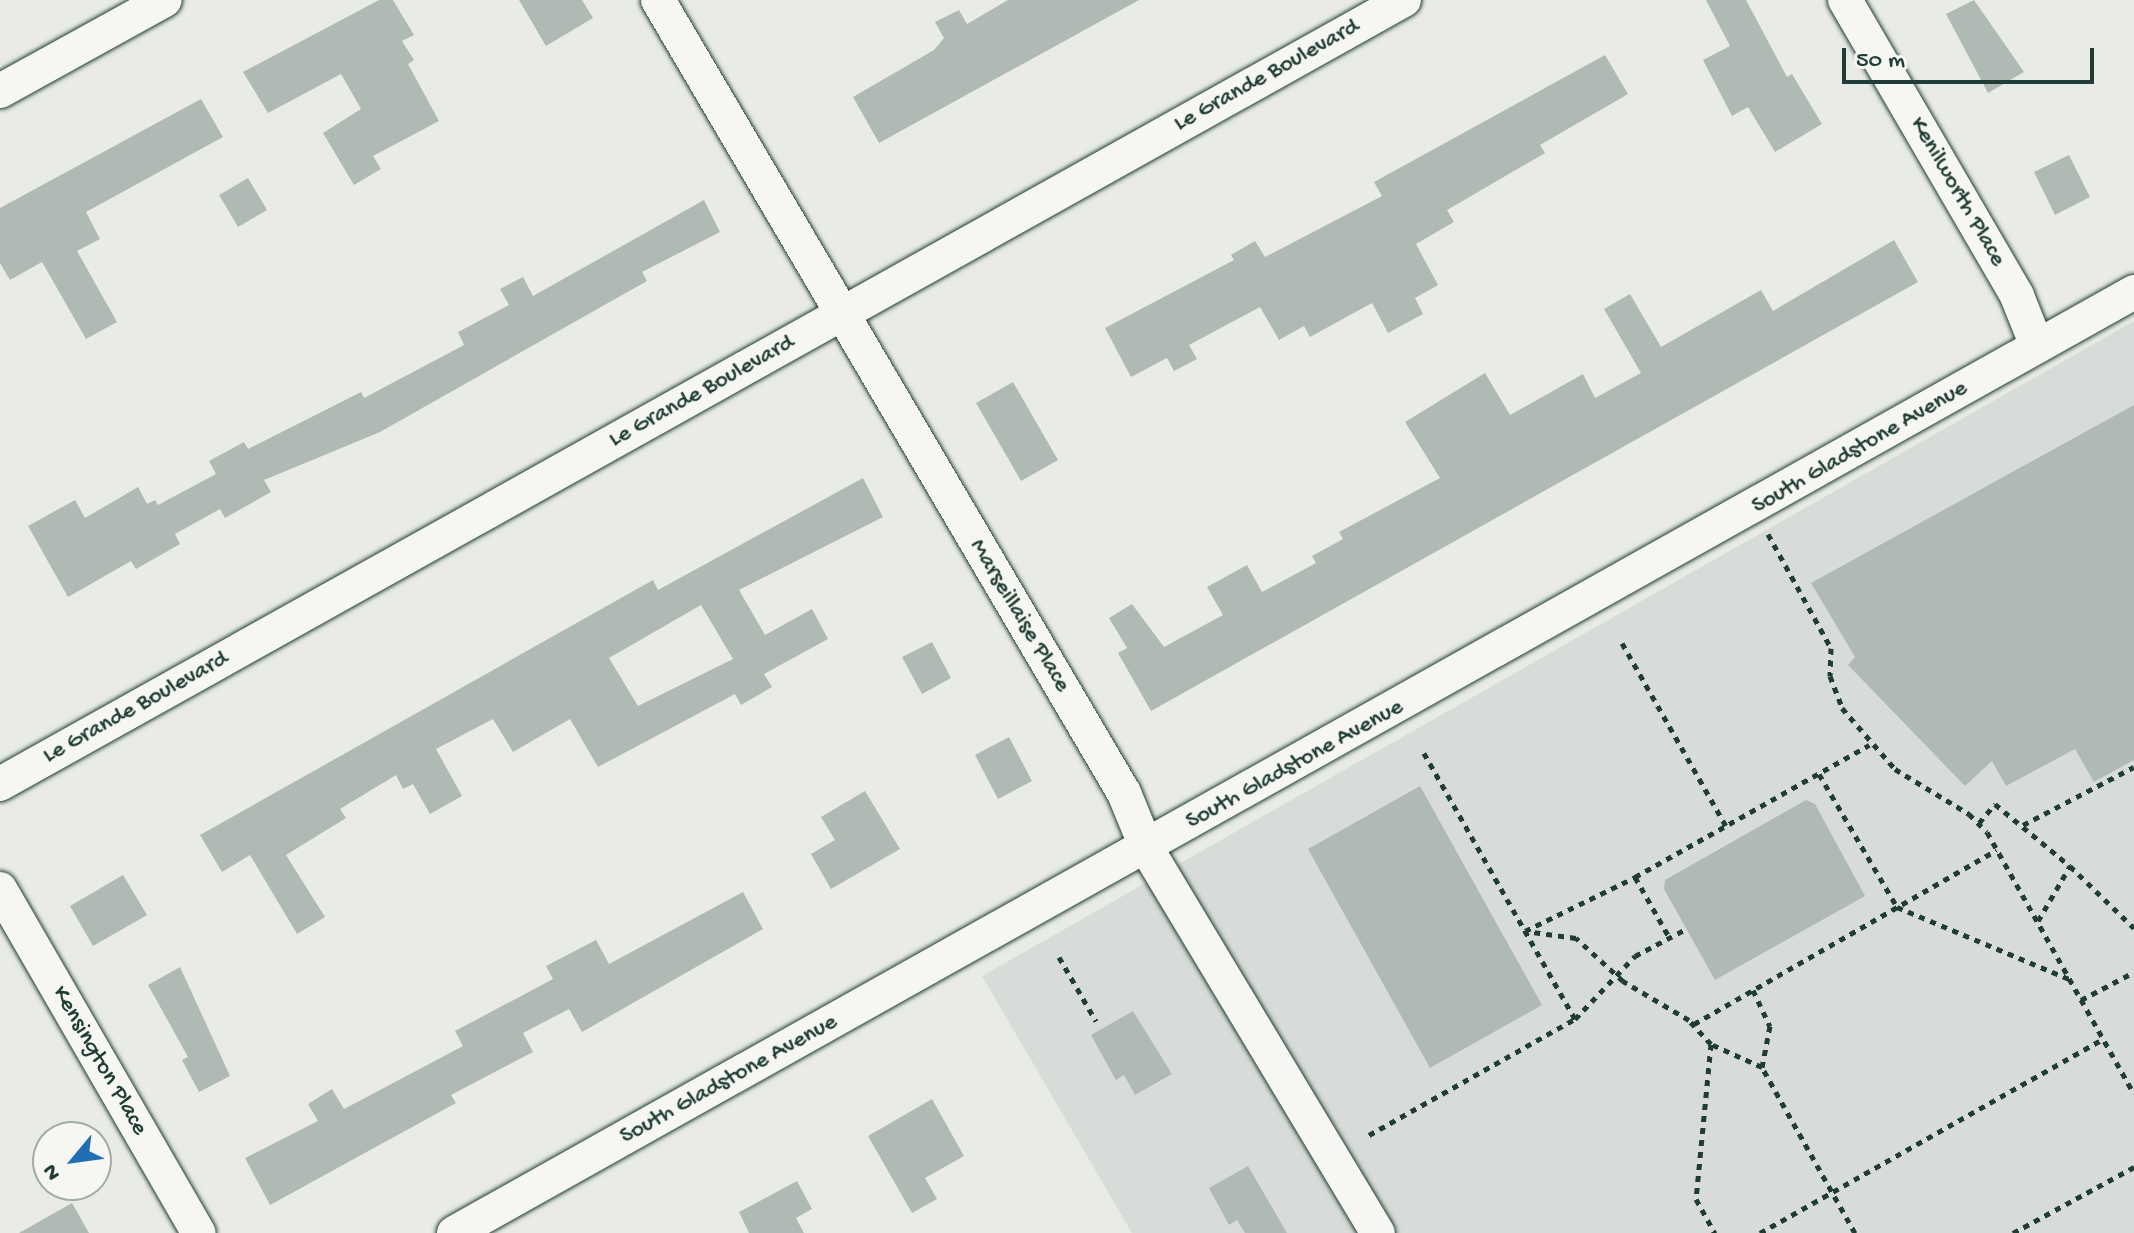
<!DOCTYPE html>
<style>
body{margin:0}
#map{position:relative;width:2134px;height:1233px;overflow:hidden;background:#e9ebe7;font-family:"Gochi Hand",sans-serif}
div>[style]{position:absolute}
.built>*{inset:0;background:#d8dcd8}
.building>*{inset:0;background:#b0bab5}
.path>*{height:5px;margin-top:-2.5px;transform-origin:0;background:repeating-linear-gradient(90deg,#1f3d34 0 6px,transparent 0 12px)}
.roads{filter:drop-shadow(0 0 2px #1f3d34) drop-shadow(0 0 2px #1f3d34)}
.street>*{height:34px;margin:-17px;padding:0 17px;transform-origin:17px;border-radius:17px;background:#f6f6f2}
span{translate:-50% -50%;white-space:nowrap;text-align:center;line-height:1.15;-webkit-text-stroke:6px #f6f6f2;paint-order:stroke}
.street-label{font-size:24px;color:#1f3d34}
.north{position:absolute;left:32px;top:1121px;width:80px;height:80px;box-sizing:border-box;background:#f6f6f2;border:2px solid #a0aca6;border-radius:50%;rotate:241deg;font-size:22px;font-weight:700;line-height:32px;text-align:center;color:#1f3d34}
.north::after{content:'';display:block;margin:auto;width:28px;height:36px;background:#1f6fb2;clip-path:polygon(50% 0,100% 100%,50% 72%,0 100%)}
.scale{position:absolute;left:1842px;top:48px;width:252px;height:36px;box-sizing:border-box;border:4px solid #1f3d34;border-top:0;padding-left:10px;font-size:24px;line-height:28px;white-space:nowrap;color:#1f3d34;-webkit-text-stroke:6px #f6f6f2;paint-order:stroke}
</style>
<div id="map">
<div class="built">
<div style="clip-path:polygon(2134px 321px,2134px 1233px,1132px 1233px,982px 976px)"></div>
</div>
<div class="building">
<div style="clip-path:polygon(379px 0,393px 0,414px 35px,402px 41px,414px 60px,408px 64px,439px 121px,373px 156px,381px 169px,354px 185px,323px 133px,361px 109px,341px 74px,268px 113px,243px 72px)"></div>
<div style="clip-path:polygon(519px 0,582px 0,593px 18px,546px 46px)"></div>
<div style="clip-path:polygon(1008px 0,1139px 0,879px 143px,853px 97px,934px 50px,944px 38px,935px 22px,959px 10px,967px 24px)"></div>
<div style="clip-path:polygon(1706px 0,1746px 0,1787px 77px,1792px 74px,1822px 124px,1775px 152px,1748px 107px,1732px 116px,1703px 60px,1730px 46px)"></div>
<div style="clip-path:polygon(1974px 0,2024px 72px,1988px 93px,1946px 14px)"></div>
<div style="clip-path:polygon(1605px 55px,1628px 94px,1540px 145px,1545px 153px,1447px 210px,1454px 222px,1416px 244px,1438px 285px,1415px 298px,1423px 314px,1388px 333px,1372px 303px,1310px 337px,1304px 326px,1279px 340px,1260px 307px,1189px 345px,1197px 359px,1174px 371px,1167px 358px,1131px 377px,1105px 328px,1234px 260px,1231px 255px,1255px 241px,1265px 257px,1382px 196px,1374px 182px)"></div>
<div style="clip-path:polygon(201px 99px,223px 137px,86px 212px,100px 239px,77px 251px,117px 322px,86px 339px,42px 262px,10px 280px,0 263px,0 208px)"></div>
<div style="clip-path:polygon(2069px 155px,2090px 197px,2055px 215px,2034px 172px)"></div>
<div style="clip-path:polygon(248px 178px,267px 210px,238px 227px,219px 195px)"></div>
<div style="clip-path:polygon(704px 200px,720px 232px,642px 272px,647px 281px,380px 432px,264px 480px,271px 492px,225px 518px,220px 509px,175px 534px,180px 544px,136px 569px,131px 561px,68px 597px,28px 526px,75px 500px,85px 518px,138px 487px,147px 504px,155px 500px,158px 505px,216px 474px,209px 461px,244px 442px,248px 449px,361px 392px,364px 398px,464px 345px,458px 332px,509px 305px,500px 289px,523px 277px,533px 296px)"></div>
<div style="clip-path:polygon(1894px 240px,1918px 282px,1151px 711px,1118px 653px,1127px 648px,1109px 618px,1132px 604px,1164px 647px,1223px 615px,1207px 587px,1247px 565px,1262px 592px,1316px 563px,1312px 556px,1343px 539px,1339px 532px,1440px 478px,1405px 422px,1485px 373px,1510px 415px,1583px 374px,1595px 398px,1641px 373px,1604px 309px,1630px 294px,1661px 347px,1761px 290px,1773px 311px)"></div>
<div style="clip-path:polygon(1013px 382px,1058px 460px,1021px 481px,976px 403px)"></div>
<div style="clip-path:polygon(2134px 405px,2134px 760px,2094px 782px,2075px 749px,2006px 786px,1992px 761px,1965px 786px,1848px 665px,1855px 657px,1811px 583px)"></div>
<div style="clip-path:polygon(evenodd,863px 478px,883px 517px,739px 590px,765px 635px,812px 609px,828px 639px,764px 674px,772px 687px,741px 705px,735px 694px,598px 767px,570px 719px,513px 752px,493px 719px,436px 749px,462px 796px,430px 814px,413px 784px,403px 789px,396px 775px,340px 809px,346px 818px,286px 855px,325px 917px,297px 934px,250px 855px,222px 872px,200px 835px,653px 580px,658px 590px,863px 478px,701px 605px,733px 659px,638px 706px,609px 658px,701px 605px)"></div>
<div style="clip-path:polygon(932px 642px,951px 678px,922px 694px,902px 657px)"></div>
<div style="clip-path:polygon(1009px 737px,1032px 781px,998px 799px,975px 755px)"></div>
<div style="clip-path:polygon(1420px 786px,1542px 1005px,1430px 1068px,1308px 849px)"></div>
<div style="clip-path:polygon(865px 791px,900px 849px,831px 889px,811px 854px,835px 840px,821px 817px)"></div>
<div style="clip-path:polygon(1806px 800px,1815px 804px,1865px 896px,1715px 980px,1664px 889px,1665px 880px)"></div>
<div style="clip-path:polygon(123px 875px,147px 915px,93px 946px,70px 906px)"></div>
<div style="clip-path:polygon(743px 892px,763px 929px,582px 1032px,569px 1009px,523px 1033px,533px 1052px,451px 1095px,456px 1103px,270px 1205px,245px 1158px,318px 1121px,308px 1104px,332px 1089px,344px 1109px,463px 1046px,455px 1031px,553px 979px,546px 966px,596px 940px,609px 964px)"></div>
<div style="clip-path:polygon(180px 967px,230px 1076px,199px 1092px,182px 1060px,188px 1057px,148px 985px)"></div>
<div style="clip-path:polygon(1133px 1011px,1172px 1074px,1135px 1095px,1124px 1075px,1116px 1080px,1091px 1035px)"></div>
<div style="clip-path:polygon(932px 1099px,964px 1156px,925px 1178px,937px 1199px,912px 1213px,868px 1136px)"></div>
<div style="clip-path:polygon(1248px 1166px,1287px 1233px,1245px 1233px,1237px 1220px,1229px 1225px,1209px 1188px)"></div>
<div style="clip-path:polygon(797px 1181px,812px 1209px,796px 1218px,804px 1233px,749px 1233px,739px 1212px)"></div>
<div style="clip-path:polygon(72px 1203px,89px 1233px,19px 1233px)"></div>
</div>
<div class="path">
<div style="left:1768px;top:534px;width:130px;rotate:61.1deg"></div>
<div style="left:1831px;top:648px;width:28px;rotate:92deg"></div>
<div style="left:1830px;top:676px;width:34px;rotate:69deg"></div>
<div style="left:1842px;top:708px;width:81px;rotate:49deg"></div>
<div style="left:1895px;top:769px;width:87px;rotate:31.3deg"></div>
<div style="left:1969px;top:814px;width:25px;rotate:45deg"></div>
<div style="left:1987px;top:832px;width:300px;rotate:60.7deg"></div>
<div style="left:1622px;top:643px;width:210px;rotate:60.4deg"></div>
<div style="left:1819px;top:774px;width:154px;rotate:59.6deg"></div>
<div style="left:1897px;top:907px;width:186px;rotate:22.7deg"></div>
<div style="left:1979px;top:823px;width:25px;rotate:-50deg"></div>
<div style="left:1995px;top:804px;width:97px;rotate:39.6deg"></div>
<div style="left:2023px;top:825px;width:125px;rotate:-27.6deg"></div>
<div style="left:1635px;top:877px;width:67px;rotate:60.4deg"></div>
<div style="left:2038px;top:921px;width:64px;rotate:-59.8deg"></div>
<div style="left:2070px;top:866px;width:89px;rotate:44.1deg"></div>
<div style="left:1059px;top:957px;width:74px;rotate:60deg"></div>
<div style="left:1753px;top:990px;width:40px;rotate:65deg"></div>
<div style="left:1770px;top:1026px;width:42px;rotate:101deg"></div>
<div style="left:2081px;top:1000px;width:60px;rotate:-27.8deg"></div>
<div style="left:1575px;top:1019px;width:87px;rotate:-46.4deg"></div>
<div style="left:1635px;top:956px;width:58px;rotate:-27.9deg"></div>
<div style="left:1694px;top:1024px;width:349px;rotate:-29.9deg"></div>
<div style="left:1711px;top:1044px;width:156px;rotate:95.5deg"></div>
<div style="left:1696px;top:1199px;width:39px;rotate:61deg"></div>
<div style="left:1369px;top:1135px;width:236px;rotate:-29.4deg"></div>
<div style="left:1575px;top:1019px;width:306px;rotate:-119.6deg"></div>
<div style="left:1760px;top:1233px;width:394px;rotate:-29.5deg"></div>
<div style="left:1855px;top:1233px;width:190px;rotate:-119.3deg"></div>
<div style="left:1762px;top:1067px;width:56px;rotate:-155.7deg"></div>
<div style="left:1711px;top:1044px;width:33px;rotate:-133deg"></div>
<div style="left:1689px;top:1020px;width:77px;rotate:-149.4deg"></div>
<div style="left:1623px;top:981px;width:64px;rotate:-137.5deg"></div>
<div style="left:1576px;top:938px;width:51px;rotate:-172.2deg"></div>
<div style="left:1525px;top:931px;width:123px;rotate:-26.1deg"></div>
<div style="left:1635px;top:877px;width:269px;rotate:-29.4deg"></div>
<div style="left:2013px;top:1233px;width:138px;rotate:-28.6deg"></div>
</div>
<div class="roads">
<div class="street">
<div style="left:658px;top:0;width:920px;rotate:59.56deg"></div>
<div style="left:1124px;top:793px;width:61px;rotate:67.7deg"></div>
<div style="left:1147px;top:849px;width:448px;rotate:59deg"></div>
<div style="left:1845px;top:0;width:342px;rotate:59.8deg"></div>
<div style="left:2017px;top:296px;width:54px;rotate:68.2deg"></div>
<div style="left:0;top:91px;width:188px;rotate:-28.9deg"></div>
<div style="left:0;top:784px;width:1608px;rotate:-29.18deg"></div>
<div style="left:0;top:889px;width:397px;rotate:60deg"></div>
<div style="left:454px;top:1233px;width:1926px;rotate:-29.25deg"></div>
</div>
</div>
<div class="street-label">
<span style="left:1267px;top:76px;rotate:-29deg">Le Grande Boulevard</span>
<span style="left:1957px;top:192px;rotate:60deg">Kenilworth Place</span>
<span style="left:702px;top:392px;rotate:-29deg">Le Grande Boulevard</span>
<span style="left:1860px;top:448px;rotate:-30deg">South Gladstone Avenue</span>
<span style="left:1019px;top:616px;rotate:59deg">Marseillaise Place</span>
<span style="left:136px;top:708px;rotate:-29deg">Le Grande Boulevard</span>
<span style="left:1295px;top:765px;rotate:-29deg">South Gladstone Avenue</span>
<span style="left:99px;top:1061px;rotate:60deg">Kensington Place</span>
<span style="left:729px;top:1080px;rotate:-29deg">South Gladstone Avenue</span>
</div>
<div class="north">N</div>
<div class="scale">50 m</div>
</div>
